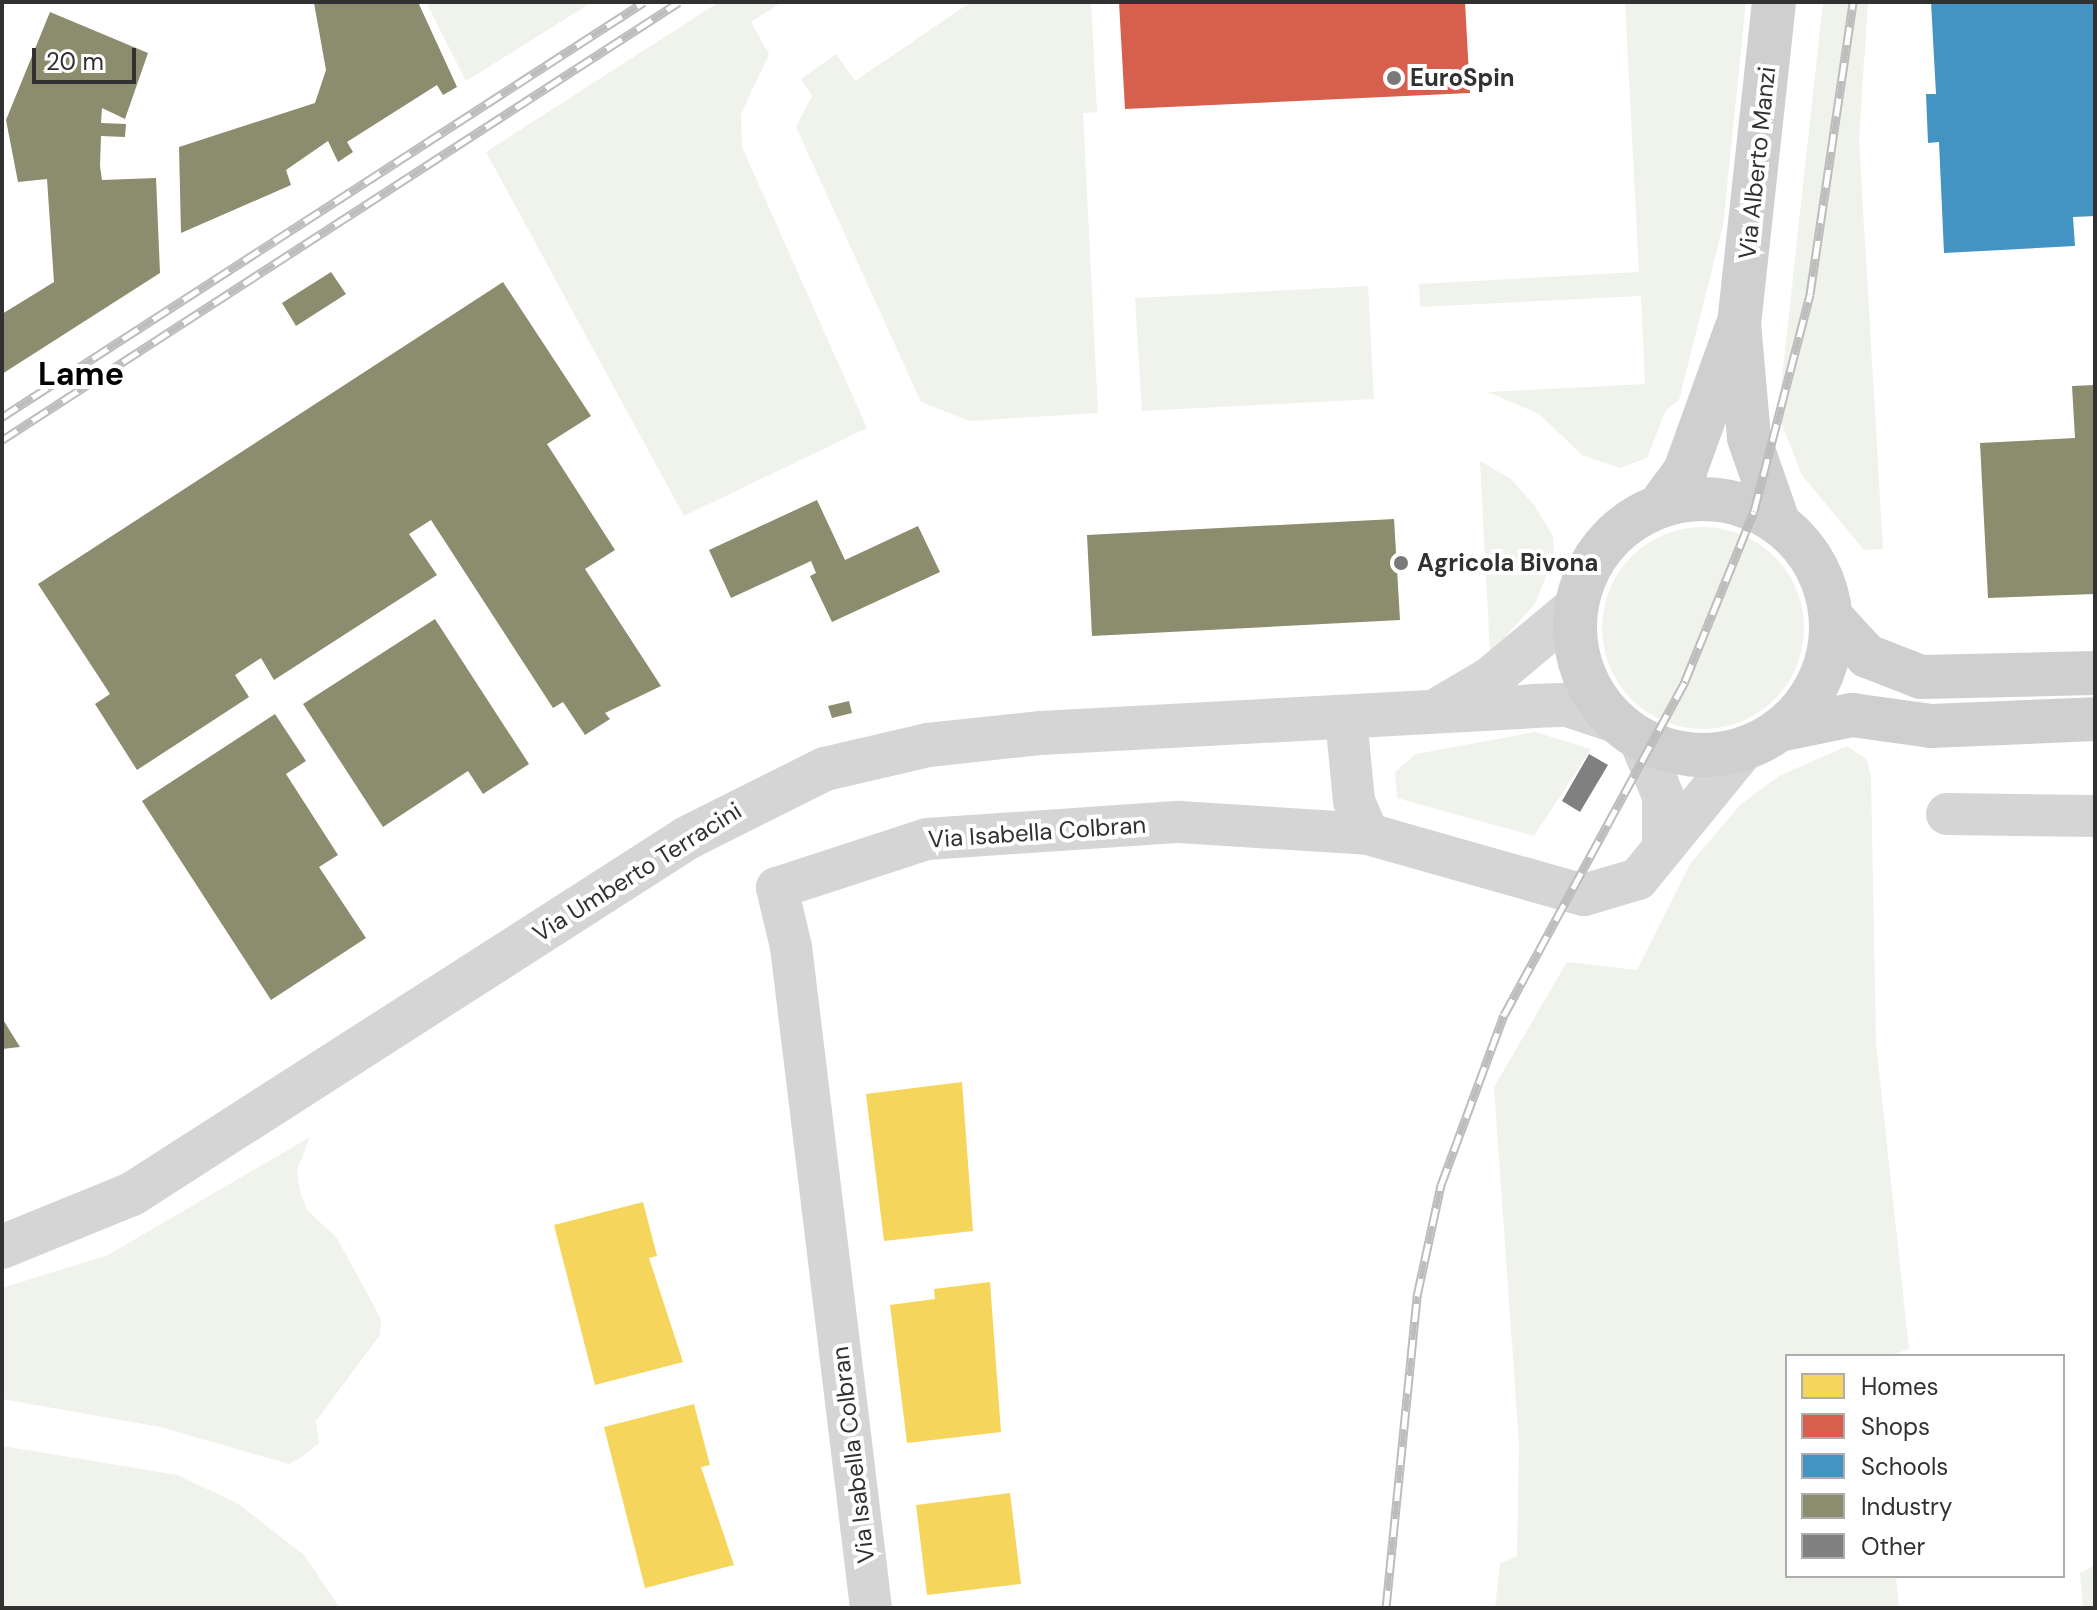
<!DOCTYPE html>
<style>
body{margin:0}
#map{position:relative;width:2097px;height:1610px;overflow:hidden;background:#fff;font-family:"DM Sans",sans-serif}
div>[style]{position:absolute}
.green>*{inset:0;background:#f0f3ec}
.round{border-radius:50%}
.homes>*{inset:0;background:#f6d55c}
.shops>*{inset:0;background:#d6604d}
.schools>*{inset:0;background:#4393c3}
.industry>*{inset:0;background:#8c8c6e}
.building>*{inset:0;background:#808080}
.minor>*{height:42px;margin:-21px;padding:0 21px;transform-origin:21px;border-radius:21px;background:#d5d5d5}
.tertiary>*{height:44px;margin:-22px;padding:0 22px;transform-origin:22px;border-radius:22px;background:#d5d5d5}
.secondary>*{height:44px;margin:-22px;padding:0 22px;transform-origin:22px;border-radius:22px;background:#cfcfcf}
.secondary>.ring{margin:-22px;padding:0;box-sizing:content-box;background:none;border:44px solid #cfcfcf;border-radius:50%}
.rail>*{height:9px;margin-top:-4.5px;transform-origin:0;background:repeating-linear-gradient(90deg,#fff 0 18px,#bdbdbd 0 36px);box-sizing:border-box;border-block:2px solid #bdbdbd}
.dots>*{width:22px;height:22px;translate:-50% -50%;box-sizing:border-box;border:4px solid #fff;border-radius:50%}
span{translate:-50% -50%;white-space:nowrap;text-align:center;line-height:1.15;-webkit-text-stroke:8px #fff;paint-order:stroke}
.poi-label{font-size:24px;color:#313131;font-weight:700}
.left{translate:0 -50%;text-align:left}
.street-label{font-size:24px;color:#313131}
.district-label{font-size:32px;color:#000;font-weight:700}
.frame{position:absolute;inset:0;border:4px solid #313131;pointer-events:none}
.legend{position:absolute;left:1785px;top:1354px;width:280px;height:224px;box-sizing:border-box;background:#fff;border:2px solid #adadad;margin:0;padding:10px 14px;list-style:none;font-size:24px;color:#313131}
.legend li{display:flex;align-items:center;gap:16px;height:40px}
.legend b{width:40px;border:2px solid #adadad}
.scale{position:absolute;left:32px;top:48px;width:104px;height:36px;box-sizing:border-box;border:4px solid #313131;border-top:0;padding-left:10px;font-size:24px;line-height:28px;white-space:nowrap;color:#313131;-webkit-text-stroke:6px #fff;paint-order:stroke}
</style>
<div id="map">
<div class="green">
<div style="clip-path:polygon(426px 2px,592px 2px,466px 81px)"></div>
<div style="clip-path:polygon(719px 2px,782px 2px,751px 22px,769px 54px,741px 114px,742px 147px,867px 428px,684px 516px,486px 152px)"></div>
<div style="clip-path:polygon(971px 2px,1091px 2px,1097px 112px,1083px 113px,1098px 413px,969px 421px,921px 402px,796px 127px,812px 96px,801px 79px,836px 54px,855px 81px)"></div>
<div style="clip-path:polygon(1625px 2px,1746px 2px,1723px 226px,1679px 400px,1666px 410px,1647px 458px,1620px 468px,1582px 455px,1539px 414px,1488px 392px,1645px 384px,1641px 296px,1420px 307px,1419px 284px,1639px 272px)"></div>
<div style="clip-path:polygon(1823px 2px,1868px 2px,1859px 140px,1883px 549px,1864px 550px,1802px 475px,1778px 415px)"></div>
<div style="clip-path:polygon(1368px 286px,1374px 399px,1142px 411px,1135px 298px)"></div>
<div style="clip-path:polygon(1480px 461px,1511px 479px,1534px 505px,1553px 536px,1554px 556px,1535px 604px,1490px 654px)"></div>
<div class="round" style="left:1602px;top:527px;width:202px;height:202px"></div>
<div style="clip-path:polygon(1535px 732px,1591px 749px,1534px 836px,1397px 798px,1395px 772px,1416px 754px)"></div>
<div style="clip-path:polygon(1847px 746px,1867px 760px,1871px 778px,1876px 1043px,1909px 1349px,1889px 1356px,1787px 1356px,1787px 1576px,1896px 1576px,1899px 1608px,1495px 1608px,1500px 1564px,1517px 1556px,1519px 1444px,1494px 1087px,1567px 962px,1637px 970px,1690px 864px,1740px 805px,1779px 776px)"></div>
<div style="clip-path:polygon(310px 1137px,297px 1170px,300px 1192px,307px 1210px,337px 1238px,381px 1319px,380px 1335px,316px 1421px,319px 1443px,302px 1457px,289px 1464px,160px 1427px,2px 1399px,2px 1288px,108px 1255px)"></div>
<div style="clip-path:polygon(2px 1446px,177px 1475px,237px 1503px,304px 1555px,340px 1608px,2px 1608px)"></div>
<div style="clip-path:polygon(2095px 1565px,2095px 1608px,2083px 1608px,2080px 1573px)"></div>
</div>
<div class="homes">
<div style="clip-path:polygon(962px 1082px,973px 1231px,884px 1241px,866px 1094px)"></div>
<div style="clip-path:polygon(643px 1202px,657px 1256px,649px 1258px,683px 1362px,595px 1385px,554px 1225px)"></div>
<div style="clip-path:polygon(990px 1282px,1001px 1432px,907px 1443px,890px 1305px,935px 1299px,934px 1289px)"></div>
<div style="clip-path:polygon(694px 1404px,710px 1465px,701px 1467px,734px 1565px,645px 1588px,604px 1427px)"></div>
<div style="clip-path:polygon(1010px 1493px,1021px 1584px,927px 1595px,916px 1505px)"></div>
</div>
<div class="shops">
<div style="clip-path:polygon(1119px 2px,1465px 2px,1470px 93px,1125px 109px)"></div>
</div>
<div class="schools">
<div style="clip-path:polygon(1931px 2px,2095px 3px,2095px 216px,2073px 217px,2075px 246px,1944px 253px,1939px 142px,1928px 143px,1926px 94px,1936px 94px)"></div>
</div>
<div class="industry">
<div style="clip-path:polygon(418px 2px,457px 87px,443px 95px,437px 85px,347px 142px,353px 152px,338px 162px,328px 141px,286px 170px,291px 185px,181px 233px,179px 147px,315px 103px,326px 70px,314px 3px)"></div>
<div style="clip-path:polygon(50px 12px,148px 53px,125px 119px,102px 108px,101px 123px,126px 124px,125px 137px,101px 136px,100px 166px,102px 180px,156px 178px,160px 273px,2px 374px,2px 314px,54px 282px,47px 179px,18px 182px,6px 120px)"></div>
<div style="clip-path:polygon(331px 272px,346px 294px,296px 326px,282px 303px)"></div>
<div style="clip-path:polygon(503px 282px,591px 416px,547px 444px,615px 550px,585px 569px,661px 686px,605px 713px,610px 719px,585px 735px,563px 702px,553px 708px,431px 520px,409px 534px,437px 575px,274px 680px,261px 658px,235px 675px,249px 697px,137px 770px,95px 704px,110px 694px,38px 584px)"></div>
<div style="clip-path:polygon(2095px 385px,2095px 594px,1988px 598px,1980px 443px,2075px 438px,2072px 386px)"></div>
<div style="clip-path:polygon(817px 500px,845px 560px,918px 526px,940px 572px,832px 622px,810px 576px,816px 573px,811px 561px,731px 598px,709px 550px)"></div>
<div style="clip-path:polygon(1394px 519px,1400px 620px,1092px 636px,1087px 535px)"></div>
<div style="clip-path:polygon(435px 619px,529px 764px,483px 794px,468px 771px,383px 827px,303px 704px)"></div>
<div style="clip-path:polygon(849px 701px,852px 713px,832px 718px,828px 706px)"></div>
<div style="clip-path:polygon(275px 714px,306px 761px,286px 774px,338px 855px,319px 867px,366px 938px,271px 1000px,142px 801px)"></div>
<div style="clip-path:polygon(2px 1018px,20px 1047px,2px 1049px)"></div>
</div>
<div class="building">
<div style="clip-path:polygon(1589px 754px,1608px 765px,1580px 812px,1562px 801px)"></div>
</div>
<div class="minor">
<div style="left:1346px;top:718px;width:83px;rotate:84.5deg"></div>
<div style="left:1354px;top:801px;width:36px;rotate:67deg"></div>
<div style="left:1639px;top:738px;width:63px;rotate:67.5deg"></div>
<div style="left:1663px;top:796px;width:47px;rotate:90deg"></div>
<div style="left:1947px;top:814px;width:148px;rotate:0.8deg"></div>
<div style="left:871px;top:1608px;width:666px;rotate:-96.9deg"></div>
<div style="left:791px;top:947px;width:61px;rotate:-103.3deg"></div>
<div style="left:777px;top:888px;width:158px;rotate:-18.1deg"></div>
<div style="left:927px;top:839px;width:253px;rotate:-3.9deg"></div>
<div style="left:1179px;top:822px;width:189px;rotate:3.6deg"></div>
<div style="left:1368px;top:834px;width:224px;rotate:15.8deg"></div>
<div style="left:1584px;top:895px;width:56px;rotate:-16.5deg"></div>
<div style="left:1638px;top:879px;width:169px;rotate:-50.8deg"></div>
</div>
<div class="tertiary">
<div style="left:1442px;top:707px;width:56px;rotate:-30.3deg"></div>
<div style="left:1490px;top:679px;width:112px;rotate:-39.9deg"></div>
<div style="left:2px;top:1247px;width:140px;rotate:-22.2deg"></div>
<div style="left:132px;top:1194px;width:659px;rotate:-32.68deg"></div>
<div style="left:687px;top:838px;width:154px;rotate:-26.6deg"></div>
<div style="left:825px;top:769px;width:106px;rotate:-13.1deg"></div>
<div style="left:928px;top:745px;width:114px;rotate:-6.1deg"></div>
<div style="left:1041px;top:733px;width:492px;rotate:-3.1deg"></div>
<div style="left:1532px;top:706px;width:36px;rotate:-2deg"></div>
<div style="left:1568px;top:705px;width:51px;rotate:18.4deg"></div>
</div>
<div class="secondary">
<div style="left:1774px;top:2px;width:323px;rotate:96.2deg"></div>
<div style="left:1739px;top:323px;width:115px;rotate:85deg"></div>
<div style="left:1749px;top:438px;width:91px;rotate:70.8deg"></div>
<div class="ring" style="left:1575px;top:499px;width:212px;height:212px"></div>
<div style="left:1659px;top:506px;width:44px;rotate:-53.4deg"></div>
<div style="left:1685px;top:471px;width:151px;rotate:-70.2deg"></div>
<div style="left:1831px;top:617px;width:53px;rotate:47.3deg"></div>
<div style="left:1867px;top:656px;width:58px;rotate:21.3deg"></div>
<div style="left:1921px;top:677px;width:174px;rotate:-1.3deg"></div>
<div style="left:1779px;top:730px;width:75px;rotate:-11.6deg"></div>
<div style="left:1852px;top:715px;width:80px;rotate:7.9deg"></div>
<div style="left:1931px;top:726px;width:164px;rotate:-2.4deg"></div>
</div>
<div class="rail">
<div style="left:2px;top:417px;width:764px;rotate:-32.88deg"></div>
<div style="left:2px;top:440px;width:806px;rotate:-32.9deg"></div>
<div style="left:1386px;top:1608px;width:314px;rotate:-84.3deg"></div>
<div style="left:1417px;top:1296px;width:114px;rotate:-77.8deg"></div>
<div style="left:1441px;top:1185px;width:181px;rotate:-69.7deg"></div>
<div style="left:1504px;top:1015px;width:380px;rotate:-61.5deg"></div>
<div style="left:1685px;top:681px;width:183px;rotate:-67.9deg"></div>
<div style="left:1754px;top:511px;width:224px;rotate:-75.5deg"></div>
<div style="left:1810px;top:294px;width:295px;rotate:-81.6deg"></div>
</div>
<div class="dots">
<div style="left:1394px;top:78px;background:#797979"></div>
<div style="left:1401px;top:563px;background:#797979"></div>
</div>
<div class="poi-label">
<span class="left" style="left:1410px;top:78px">EuroSpin</span>
<span class="left" style="left:1417px;top:563px">Agricola Bivona</span>
</div>
<div class="street-label">
<span style="left:1757px;top:163px;rotate:-84deg">Via Alberto Manzi</span>
<span style="left:1037px;top:832px;rotate:-4deg">Via Isabella Colbran</span>
<span style="left:637px;top:872px;rotate:-32deg">Via Umberto Terracini</span>
<span style="left:853px;top:1455px;rotate:-97deg">Via Isabella Colbran</span>
</div>
<div class="district-label">
<span style="left:81px;top:374px">Lame</span>
</div>
<div class="frame"></div>
<ul class="legend">
<li><b style="height:22px;background:#f6d55c"></b>Homes</li>
<li><b style="height:22px;background:#d6604d"></b>Shops</li>
<li><b style="height:22px;background:#4393c3"></b>Schools</li>
<li><b style="height:22px;background:#8c8c6e"></b>Industry</li>
<li><b style="height:22px;background:#808080"></b>Other</li>
</ul>
<div class="scale">20 m</div>
</div>
